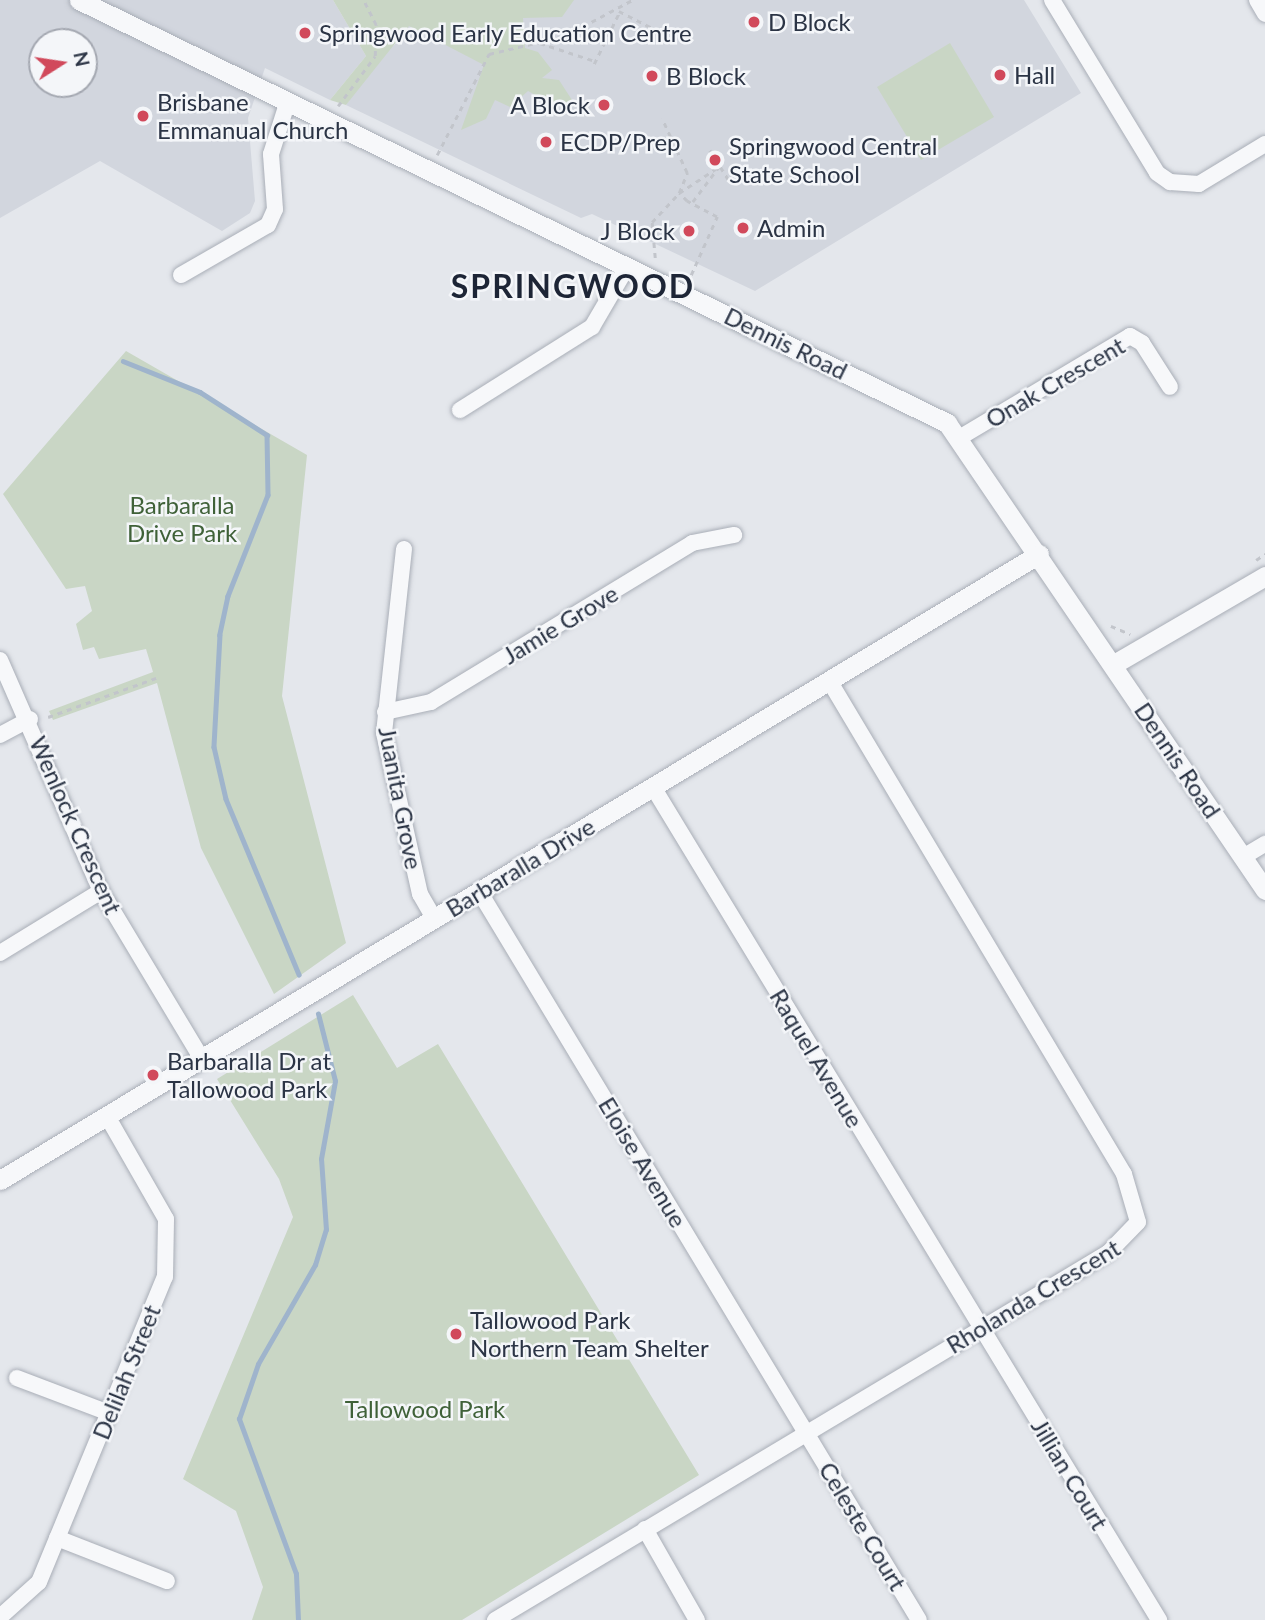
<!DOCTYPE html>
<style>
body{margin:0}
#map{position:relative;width:1265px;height:1620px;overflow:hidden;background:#e4e7ec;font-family:Lato,sans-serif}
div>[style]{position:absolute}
.built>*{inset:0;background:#d2d6de}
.green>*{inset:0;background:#c9d6c5}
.stream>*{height:4.5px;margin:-2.25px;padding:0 2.25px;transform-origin:2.25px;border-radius:2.25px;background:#9fb4cc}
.path>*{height:2.5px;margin-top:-1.25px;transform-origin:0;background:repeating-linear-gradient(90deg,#c2c5cb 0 5px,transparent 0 10px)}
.roads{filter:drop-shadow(0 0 2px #a9aeb7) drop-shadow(0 0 2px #a9aeb7)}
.minor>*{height:16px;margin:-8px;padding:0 8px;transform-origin:8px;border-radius:8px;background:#f7f8fa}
.tertiary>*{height:19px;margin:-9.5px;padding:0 9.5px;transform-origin:9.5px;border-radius:9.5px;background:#f7f8fa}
.dots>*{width:19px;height:19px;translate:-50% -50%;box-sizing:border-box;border:4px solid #f4f6f9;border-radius:50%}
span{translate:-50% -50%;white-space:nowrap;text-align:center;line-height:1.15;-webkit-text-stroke:5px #f4f6f9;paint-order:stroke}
.poi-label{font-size:24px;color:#2b3445}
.left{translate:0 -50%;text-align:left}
.right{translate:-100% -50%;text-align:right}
.street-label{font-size:24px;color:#2b3445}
.park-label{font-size:24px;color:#3f6138}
.district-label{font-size:32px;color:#1d2536;font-weight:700;letter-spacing:2px}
.north{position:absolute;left:28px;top:28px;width:70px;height:70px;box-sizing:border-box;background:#f4f6f9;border:2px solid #a4a8b1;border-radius:50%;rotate:78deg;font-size:19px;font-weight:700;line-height:28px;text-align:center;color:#2b3445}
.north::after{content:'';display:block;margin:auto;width:24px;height:32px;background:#d1495b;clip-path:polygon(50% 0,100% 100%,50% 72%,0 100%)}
</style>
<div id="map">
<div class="built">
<div style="clip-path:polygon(evenodd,0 0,333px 0,366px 56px,330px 100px,265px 68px,248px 118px,255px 201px,250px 213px,222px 231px,100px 161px,0 218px,0 0,42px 42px,84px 42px,84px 84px,42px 84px,42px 42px)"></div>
<div style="clip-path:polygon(381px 0,1024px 0,1081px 93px,755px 291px,592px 214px,581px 218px,346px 105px,381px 54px,404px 38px)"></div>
</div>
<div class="green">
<div style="clip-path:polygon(333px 0,574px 0,562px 17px,523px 18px,525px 48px,538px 52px,552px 70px,542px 78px,559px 80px,572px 100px,557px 107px,528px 91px,510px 107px,495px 100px,486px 119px,461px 130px,484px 65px,409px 26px,346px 105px,330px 100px,366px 56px)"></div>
<div style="clip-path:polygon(950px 43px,994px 117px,921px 160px,877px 87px)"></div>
<div style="clip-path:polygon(126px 351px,307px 455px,282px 696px,346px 943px,274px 994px,201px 848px,157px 683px,53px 720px,49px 711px,153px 672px,146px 649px,99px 659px,94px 647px,83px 650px,76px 624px,92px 611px,85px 586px,66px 589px,3px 494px)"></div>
<div style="clip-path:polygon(353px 995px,397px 1068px,438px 1044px,699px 1475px,462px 1620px,252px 1620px,263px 1587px,236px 1511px,183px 1479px,293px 1217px,279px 1179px,217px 1079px)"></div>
</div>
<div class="stream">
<div style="left:123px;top:361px;width:83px;rotate:21.9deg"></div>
<div style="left:200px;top:392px;width:80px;rotate:32.7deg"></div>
<div style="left:267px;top:435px;width:60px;rotate:89deg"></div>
<div style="left:268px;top:495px;width:109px;rotate:111.6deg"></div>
<div style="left:228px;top:596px;width:40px;rotate:102deg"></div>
<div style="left:220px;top:635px;width:112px;rotate:93.1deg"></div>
<div style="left:214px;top:747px;width:53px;rotate:77deg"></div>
<div style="left:226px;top:799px;width:190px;rotate:67.4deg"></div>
<div style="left:298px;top:1620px;width:46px;rotate:-92.5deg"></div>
<div style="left:296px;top:1574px;width:165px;rotate:-110.2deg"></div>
<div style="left:239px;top:1419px;width:58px;rotate:-70.9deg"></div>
<div style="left:258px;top:1364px;width:114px;rotate:-60.1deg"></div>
<div style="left:315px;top:1265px;width:37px;rotate:-73deg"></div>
<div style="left:326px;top:1230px;width:71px;rotate:-94deg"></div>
<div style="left:321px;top:1159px;width:79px;rotate:-79.8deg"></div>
<div style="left:335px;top:1081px;width:69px;rotate:-104.2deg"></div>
</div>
<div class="path">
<div style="left:619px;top:11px;width:36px;rotate:27deg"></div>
<div style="left:540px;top:43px;width:55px;rotate:18.1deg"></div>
<div style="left:594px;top:64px;width:59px;rotate:-63.9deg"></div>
<div style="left:338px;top:106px;width:62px;rotate:-53.5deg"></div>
<div style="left:375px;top:56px;width:31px;rotate:-88deg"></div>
<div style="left:376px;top:25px;width:28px;rotate:-117deg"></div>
<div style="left:710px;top:150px;width:36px;rotate:58deg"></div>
<div style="left:437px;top:155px;width:114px;rotate:-62.8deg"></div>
<div style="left:489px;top:54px;width:78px;rotate:-13.3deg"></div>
<div style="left:565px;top:36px;width:76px;rotate:-28.2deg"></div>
<div style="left:655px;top:258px;width:36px;rotate:-95deg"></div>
<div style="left:652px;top:222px;width:40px;rotate:-47deg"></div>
<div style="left:679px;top:193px;width:22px;rotate:-68deg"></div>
<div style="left:687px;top:173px;width:60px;rotate:-114.8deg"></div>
<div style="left:691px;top:275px;width:64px;rotate:-65.9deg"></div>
<div style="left:717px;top:217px;width:34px;rotate:-152deg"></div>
<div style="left:687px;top:201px;width:11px;rotate:-135deg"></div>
<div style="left:679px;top:193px;width:49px;rotate:-33.4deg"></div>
<div style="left:720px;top:166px;width:45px;rotate:126.9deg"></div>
<div style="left:1256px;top:560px;width:11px;rotate:-34deg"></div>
<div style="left:1111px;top:626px;width:21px;rotate:23deg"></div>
<div style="left:48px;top:717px;width:115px;rotate:-19.9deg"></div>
</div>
<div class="roads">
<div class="minor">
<div style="left:1052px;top:0;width:202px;rotate:58.7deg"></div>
<div style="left:1157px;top:173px;width:16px;rotate:35deg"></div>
<div style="left:1170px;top:182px;width:29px;rotate:4deg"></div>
<div style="left:1199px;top:184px;width:77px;rotate:-31.2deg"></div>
<div style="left:1257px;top:0;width:16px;rotate:60deg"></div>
<div style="left:181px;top:275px;width:100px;rotate:-29.9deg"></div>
<div style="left:268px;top:225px;width:17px;rotate:-66deg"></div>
<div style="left:275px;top:209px;width:55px;rotate:-94.2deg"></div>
<div style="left:271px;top:154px;width:52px;rotate:-72.3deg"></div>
<div style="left:460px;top:410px;width:156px;rotate:-32.2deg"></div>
<div style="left:592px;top:327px;width:69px;rotate:-59.7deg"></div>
<div style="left:959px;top:438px;width:199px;rotate:-30.8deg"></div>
<div style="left:1130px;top:336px;width:14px;rotate:30deg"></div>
<div style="left:1142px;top:343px;width:52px;rotate:57.5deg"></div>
<div style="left:404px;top:549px;width:185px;rotate:96.2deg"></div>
<div style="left:384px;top:733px;width:165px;rotate:77.4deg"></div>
<div style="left:420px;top:894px;width:28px;rotate:60deg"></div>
<div style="left:0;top:660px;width:252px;rotate:66.4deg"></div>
<div style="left:101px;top:891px;width:196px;rotate:59deg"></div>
<div style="left:385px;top:712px;width:47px;rotate:-12.3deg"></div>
<div style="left:431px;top:702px;width:306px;rotate:-31.3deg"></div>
<div style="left:692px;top:543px;width:43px;rotate:-10.8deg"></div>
<div style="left:0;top:735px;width:34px;rotate:-28deg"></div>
<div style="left:653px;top:787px;width:975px;rotate:58.72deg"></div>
<div style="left:1243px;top:857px;width:26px;rotate:-31deg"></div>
<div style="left:479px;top:891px;width:851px;rotate:58.89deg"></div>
<div style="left:0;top:953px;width:119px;rotate:-31.5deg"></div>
<div style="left:17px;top:1378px;width:98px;rotate:20.8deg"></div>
<div style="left:645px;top:1529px;width:105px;rotate:60.3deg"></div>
<div style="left:57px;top:1538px;width:118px;rotate:21.4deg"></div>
<div style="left:0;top:1617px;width:52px;rotate:-41.9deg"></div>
<div style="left:39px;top:1582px;width:330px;rotate:-67.6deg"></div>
<div style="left:165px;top:1277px;width:58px;rotate:-89deg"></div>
<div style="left:166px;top:1219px;width:119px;rotate:-119.8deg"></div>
<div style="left:495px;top:1620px;width:714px;rotate:-30.91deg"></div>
<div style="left:1108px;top:1253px;width:43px;rotate:-45.9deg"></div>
<div style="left:1138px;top:1222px;width:50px;rotate:-106.3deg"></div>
<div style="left:1124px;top:1174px;width:573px;rotate:-120.86deg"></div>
</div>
<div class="tertiary">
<div style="left:79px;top:0;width:966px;rotate:25.98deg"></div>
<div style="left:947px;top:423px;width:565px;rotate:55.75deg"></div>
<div style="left:1114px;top:664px;width:175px;rotate:-30.2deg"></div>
<div style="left:0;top:1180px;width:1213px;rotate:-31.07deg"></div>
</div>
</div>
<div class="dots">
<div style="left:754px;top:22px;background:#d1495b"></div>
<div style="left:305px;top:33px;background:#d1495b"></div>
<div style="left:1000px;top:75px;background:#d1495b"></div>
<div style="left:652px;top:76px;background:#d1495b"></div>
<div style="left:604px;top:105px;background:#d1495b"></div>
<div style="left:143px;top:116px;background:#d1495b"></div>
<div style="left:546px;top:142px;background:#d1495b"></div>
<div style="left:715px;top:160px;background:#d1495b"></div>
<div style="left:743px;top:228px;background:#d1495b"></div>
<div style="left:689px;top:231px;background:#d1495b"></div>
<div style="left:153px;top:1075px;background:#d1495b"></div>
<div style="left:456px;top:1334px;background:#d1495b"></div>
</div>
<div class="poi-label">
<span class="left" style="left:768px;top:22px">D Block</span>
<span class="left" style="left:319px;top:33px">Springwood Early Education Centre</span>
<span class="left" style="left:1014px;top:75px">Hall</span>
<span class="left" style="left:666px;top:76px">B Block</span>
<span class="left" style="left:157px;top:116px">Brisbane<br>Emmanual Church</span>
<span class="right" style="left:590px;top:105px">A Block</span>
<span class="left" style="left:560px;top:142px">ECDP/Prep</span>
<span class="left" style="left:729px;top:160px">Springwood Central<br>State School</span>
<span class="left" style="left:757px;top:228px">Admin</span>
<span class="right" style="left:675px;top:231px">J Block</span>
<span class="left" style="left:167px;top:1075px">Barbaralla Dr at<br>Tallowood Park</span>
<span class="left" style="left:470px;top:1334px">Tallowood Park<br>Northern Team Shelter</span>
</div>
<div class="street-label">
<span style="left:786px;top:343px;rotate:26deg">Dennis Road</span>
<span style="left:1055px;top:382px;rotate:-30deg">Onak Crescent</span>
<span style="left:560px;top:624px;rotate:-31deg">Jamie Grove</span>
<span style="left:1178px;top:760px;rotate:56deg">Dennis Road</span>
<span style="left:401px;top:798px;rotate:79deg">Juanita Grove</span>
<span style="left:76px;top:825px;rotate:66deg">Wenlock Crescent</span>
<span style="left:520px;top:867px;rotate:-31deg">Barbaralla Drive</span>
<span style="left:817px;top:1058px;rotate:59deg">Raquel Avenue</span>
<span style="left:643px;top:1162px;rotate:59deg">Eloise Avenue</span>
<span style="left:1033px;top:1296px;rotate:-31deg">Rholanda Crescent</span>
<span style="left:126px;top:1372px;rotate:-68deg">Delilah Street</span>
<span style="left:1070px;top:1474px;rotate:59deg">Jillian Court</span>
<span style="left:863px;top:1526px;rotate:59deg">Celeste Court</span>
</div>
<div class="park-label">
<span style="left:182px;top:519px">Barbaralla<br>Drive Park</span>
<span style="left:425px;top:1409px">Tallowood Park</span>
</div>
<div class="district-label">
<span style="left:573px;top:286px">SPRINGWOOD</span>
</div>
<div class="north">N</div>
</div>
